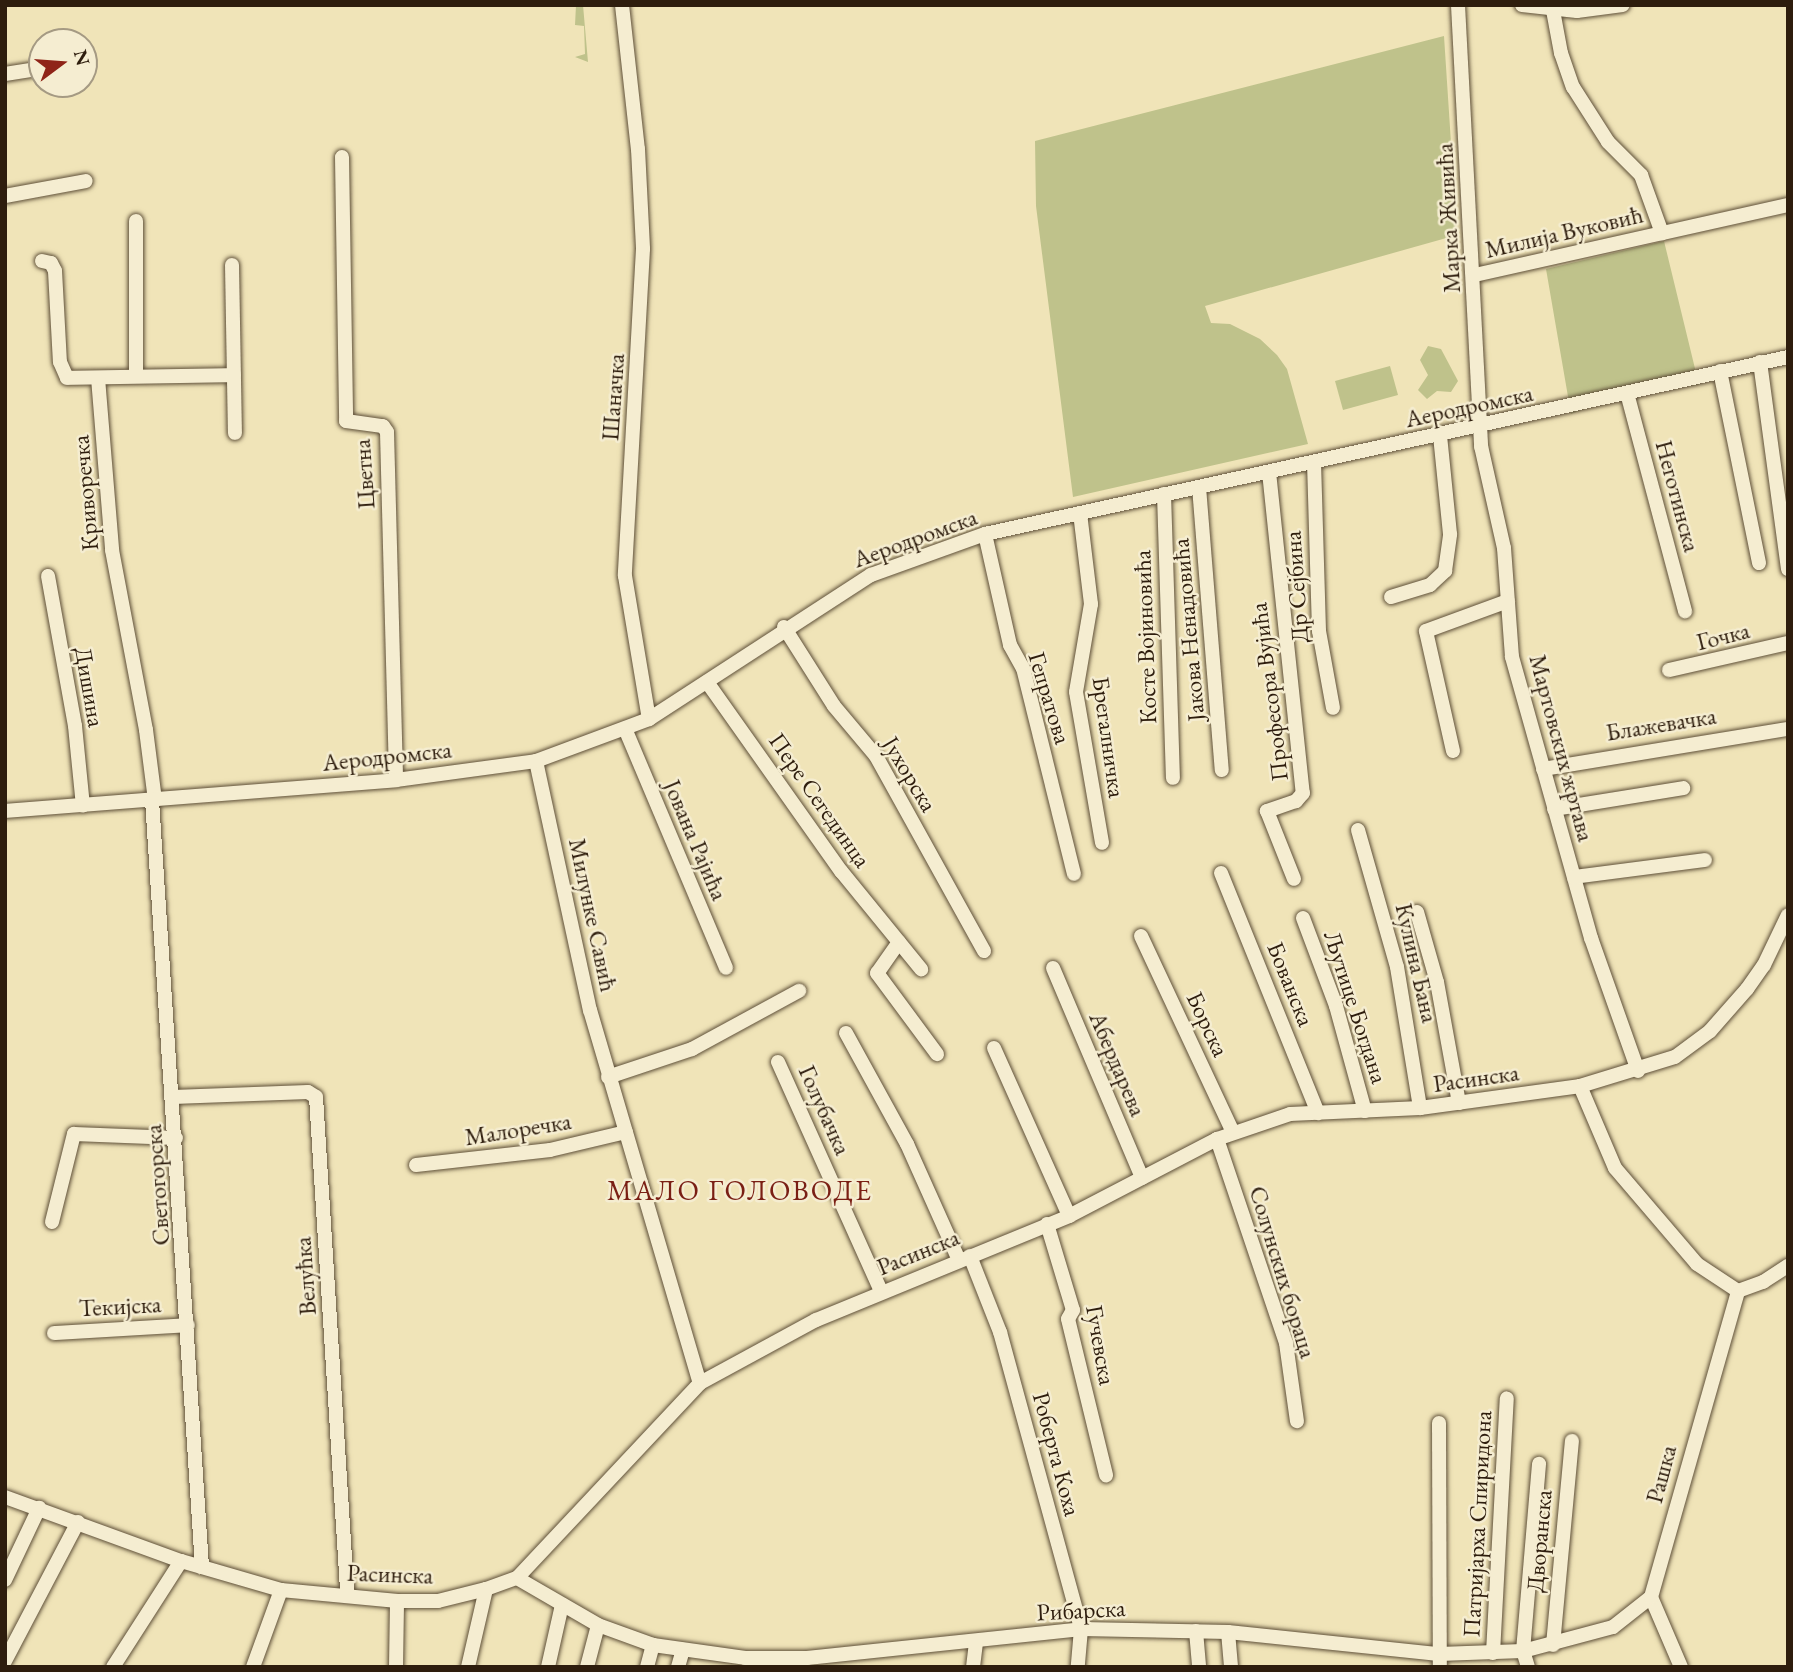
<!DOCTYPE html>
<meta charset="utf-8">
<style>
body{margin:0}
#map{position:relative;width:1793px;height:1672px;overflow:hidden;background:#f0e4b8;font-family:"EB Garamond",serif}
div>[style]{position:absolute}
.green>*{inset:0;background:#bfc28b}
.roads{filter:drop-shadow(0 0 2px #5e4f38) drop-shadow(0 0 2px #5e4f38)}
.minor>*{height:14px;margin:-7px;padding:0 7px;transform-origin:7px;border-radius:7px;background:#f5edd1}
span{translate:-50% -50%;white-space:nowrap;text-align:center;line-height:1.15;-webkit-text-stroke:5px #f5edd1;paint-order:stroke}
.street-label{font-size:24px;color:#2e1d0d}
.quarter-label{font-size:28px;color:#7a1f14;letter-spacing:2px}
.frame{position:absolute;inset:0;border:7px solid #2e1d0d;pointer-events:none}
.north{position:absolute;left:28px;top:28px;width:70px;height:70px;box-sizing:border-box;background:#f5edd1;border:2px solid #a59a83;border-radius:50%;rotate:74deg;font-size:19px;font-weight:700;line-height:28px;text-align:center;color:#2e1d0d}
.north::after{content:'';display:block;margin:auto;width:24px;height:32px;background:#8f2418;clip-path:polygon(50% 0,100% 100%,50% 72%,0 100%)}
</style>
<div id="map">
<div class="green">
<div style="clip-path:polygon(576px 5px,583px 5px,588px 62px,575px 57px,585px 54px,584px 26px,575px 25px)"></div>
<div style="clip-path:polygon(1444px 36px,1457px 235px,1205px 306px,1211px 323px,1230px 324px,1260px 339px,1277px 355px,1287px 369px,1308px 444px,1073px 497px,1036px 206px,1035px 141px)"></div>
<div style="clip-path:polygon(1664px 241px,1699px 385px,1627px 393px,1571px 414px,1546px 269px)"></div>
<div style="clip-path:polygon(1428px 346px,1441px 349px,1458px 381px,1451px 392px,1437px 391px,1427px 399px,1418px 390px,1428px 375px,1420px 360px)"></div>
<div style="clip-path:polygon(1390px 366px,1398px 395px,1343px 410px,1335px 381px)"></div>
</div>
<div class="roads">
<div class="minor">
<div style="left:622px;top:5px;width:145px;rotate:83.7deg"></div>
<div style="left:638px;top:149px;width:100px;rotate:87.1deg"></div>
<div style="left:643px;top:249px;width:327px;rotate:93.2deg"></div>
<div style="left:625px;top:576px;width:145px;rotate:80.5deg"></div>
<div style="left:1458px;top:5px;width:442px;rotate:87deg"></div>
<div style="left:1481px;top:446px;width:105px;rotate:77.3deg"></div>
<div style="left:1504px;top:548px;width:109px;rotate:85.8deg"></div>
<div style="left:1512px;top:657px;width:292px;rotate:74.3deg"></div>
<div style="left:1591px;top:938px;width:141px;rotate:70.5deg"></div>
<div style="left:1522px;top:5px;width:55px;rotate:6.2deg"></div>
<div style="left:1577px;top:11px;width:46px;rotate:-7.4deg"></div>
<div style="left:1552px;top:5px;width:49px;rotate:79.4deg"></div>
<div style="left:1561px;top:53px;width:36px;rotate:71deg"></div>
<div style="left:1573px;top:87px;width:65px;rotate:57.5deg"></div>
<div style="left:1608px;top:142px;width:47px;rotate:45deg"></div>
<div style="left:1641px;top:175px;width:62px;rotate:70.1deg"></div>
<div style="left:5px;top:74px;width:37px;rotate:-9deg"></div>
<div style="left:342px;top:157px;width:264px;rotate:89.1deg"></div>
<div style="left:346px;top:421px;width:37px;rotate:8deg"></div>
<div style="left:383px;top:426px;width:7px;rotate:56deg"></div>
<div style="left:387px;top:432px;width:348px;rotate:88.5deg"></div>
<div style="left:5px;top:196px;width:82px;rotate:-10.5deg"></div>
<div style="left:42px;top:261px;width:9px;rotate:13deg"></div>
<div style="left:51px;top:263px;width:9px;rotate:63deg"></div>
<div style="left:55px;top:271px;width:91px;rotate:86.9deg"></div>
<div style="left:60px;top:362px;width:17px;rotate:66deg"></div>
<div style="left:67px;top:378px;width:167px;rotate:-1deg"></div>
<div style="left:232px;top:265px;width:168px;rotate:89deg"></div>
<div style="left:1475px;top:275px;width:321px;rotate:-12.6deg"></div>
<div style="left:1760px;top:362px;width:209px;rotate:82.3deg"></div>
<div style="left:1720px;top:371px;width:196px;rotate:78.5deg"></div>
<div style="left:136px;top:374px;width:153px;rotate:-90deg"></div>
<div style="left:98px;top:378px;width:173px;rotate:85.3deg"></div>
<div style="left:112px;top:550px;width:183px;rotate:79.3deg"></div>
<div style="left:146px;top:730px;width:71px;rotate:82.7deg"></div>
<div style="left:1627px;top:393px;width:226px;rotate:75.1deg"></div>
<div style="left:1314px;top:462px;width:169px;rotate:88.3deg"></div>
<div style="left:1319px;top:631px;width:78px;rotate:79.7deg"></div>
<div style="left:1269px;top:472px;width:323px;rotate:84deg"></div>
<div style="left:1303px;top:793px;width:11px;rotate:131deg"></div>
<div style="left:1296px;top:801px;width:31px;rotate:161deg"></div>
<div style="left:1267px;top:811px;width:73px;rotate:68.3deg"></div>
<div style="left:1199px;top:487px;width:284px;rotate:85.4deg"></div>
<div style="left:1164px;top:494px;width:284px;rotate:88.2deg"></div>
<div style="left:1080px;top:513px;width:92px;rotate:83.1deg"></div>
<div style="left:1091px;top:604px;width:89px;rotate:99.7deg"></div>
<div style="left:1076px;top:692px;width:153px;rotate:80.2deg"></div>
<div style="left:985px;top:534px;width:114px;rotate:77.3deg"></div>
<div style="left:1010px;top:645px;width:26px;rotate:61deg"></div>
<div style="left:1023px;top:668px;width:212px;rotate:76.1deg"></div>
<div style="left:48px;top:576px;width:152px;rotate:79.8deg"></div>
<div style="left:75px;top:726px;width:80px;rotate:84.3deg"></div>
<div style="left:1391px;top:597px;width:41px;rotate:-17.1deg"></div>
<div style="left:1430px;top:585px;width:21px;rotate:-43deg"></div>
<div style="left:1445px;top:571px;width:37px;rotate:-82deg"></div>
<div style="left:1450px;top:534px;width:99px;rotate:-95.8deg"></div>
<div style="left:784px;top:627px;width:93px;rotate:57.7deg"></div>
<div style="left:834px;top:706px;width:65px;rotate:50deg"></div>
<div style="left:876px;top:756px;width:223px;rotate:61deg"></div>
<div style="left:1669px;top:670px;width:122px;rotate:-12.8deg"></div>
<div style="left:707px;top:682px;width:232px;rotate:54.7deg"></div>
<div style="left:841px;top:871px;width:127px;rotate:50.8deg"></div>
<div style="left:626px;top:731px;width:257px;rotate:67.1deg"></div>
<div style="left:1453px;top:751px;width:123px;rotate:-102.7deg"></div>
<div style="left:1426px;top:631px;width:87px;rotate:-20.1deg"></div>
<div style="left:536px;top:761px;width:255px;rotate:77.8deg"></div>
<div style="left:590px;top:1010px;width:389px;rotate:73.6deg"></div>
<div style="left:1543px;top:769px;width:248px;rotate:-9.3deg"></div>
<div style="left:152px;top:800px;width:769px;rotate:86.27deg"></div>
<div style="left:1554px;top:809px;width:131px;rotate:-9.2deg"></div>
<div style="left:5px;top:811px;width:392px;rotate:-4.5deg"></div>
<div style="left:396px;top:780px;width:141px;rotate:-7.7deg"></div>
<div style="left:536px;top:761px;width:121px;rotate:-20.4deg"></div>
<div style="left:649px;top:719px;width:265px;rotate:-33deg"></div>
<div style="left:871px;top:575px;width:121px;rotate:-19.8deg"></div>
<div style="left:985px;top:534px;width:822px;rotate:-12.43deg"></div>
<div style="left:1358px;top:830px;width:142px;rotate:74.1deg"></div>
<div style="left:1397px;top:967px;width:143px;rotate:80.7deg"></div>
<div style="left:1221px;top:873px;width:259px;rotate:68deg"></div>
<div style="left:1574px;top:877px;width:132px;rotate:-7.4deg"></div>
<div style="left:1417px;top:912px;width:73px;rotate:74.1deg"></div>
<div style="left:1437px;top:982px;width:123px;rotate:79.7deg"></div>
<div style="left:1303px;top:918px;width:94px;rotate:69.4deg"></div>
<div style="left:1336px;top:1006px;width:109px;rotate:74.6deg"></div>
<div style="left:1141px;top:936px;width:217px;rotate:64.9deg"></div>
<div style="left:899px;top:942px;width:38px;rotate:125deg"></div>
<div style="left:877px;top:973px;width:101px;rotate:53.5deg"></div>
<div style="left:1053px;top:968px;width:228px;rotate:67deg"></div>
<div style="left:846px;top:1033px;width:127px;rotate:61.2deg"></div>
<div style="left:907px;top:1144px;width:127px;rotate:65.9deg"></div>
<div style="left:994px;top:1048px;width:184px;rotate:65.9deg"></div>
<div style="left:778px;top:1062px;width:251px;rotate:65.8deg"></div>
<div style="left:608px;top:1077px;width:89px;rotate:-18.4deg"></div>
<div style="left:692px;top:1049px;width:122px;rotate:-28.5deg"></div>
<div style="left:1580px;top:1086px;width:89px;rotate:66.9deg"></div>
<div style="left:1615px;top:1168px;width:126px;rotate:49.5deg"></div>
<div style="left:1697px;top:1264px;width:49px;rotate:33.4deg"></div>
<div style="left:1738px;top:1291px;width:27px;rotate:-20deg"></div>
<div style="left:1763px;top:1282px;width:30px;rotate:-33deg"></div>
<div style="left:173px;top:1097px;width:135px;rotate:-2.1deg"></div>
<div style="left:308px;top:1092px;width:9px;rotate:32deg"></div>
<div style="left:316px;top:1097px;width:500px;rotate:86.4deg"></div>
<div style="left:1217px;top:1139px;width:215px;rotate:71.3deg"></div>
<div style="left:1286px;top:1343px;width:79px;rotate:82deg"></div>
<div style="left:416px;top:1165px;width:135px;rotate:-6.4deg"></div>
<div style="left:550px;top:1150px;width:78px;rotate:-13.3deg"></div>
<div style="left:52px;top:1222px;width:91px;rotate:-76deg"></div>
<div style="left:74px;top:1134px;width:102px;rotate:2.2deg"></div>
<div style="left:1047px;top:1224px;width:90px;rotate:73.2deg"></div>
<div style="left:1073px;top:1310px;width:10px;rotate:119deg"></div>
<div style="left:1068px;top:1319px;width:161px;rotate:76.3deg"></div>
<div style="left:970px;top:1256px;width:82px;rotate:68.5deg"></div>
<div style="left:1000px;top:1332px;width:308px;rotate:74.7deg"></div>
<div style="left:1081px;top:1629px;width:38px;rotate:95deg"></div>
<div style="left:54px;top:1333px;width:134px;rotate:-3.4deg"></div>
<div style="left:1439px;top:1423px;width:244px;rotate:89.8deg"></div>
<div style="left:5px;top:1497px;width:187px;rotate:20deg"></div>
<div style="left:181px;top:1561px;width:104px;rotate:16.2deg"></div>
<div style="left:281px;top:1590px;width:117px;rotate:5.4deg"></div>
<div style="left:397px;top:1601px;width:41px"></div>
<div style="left:438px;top:1601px;width:49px;rotate:-14deg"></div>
<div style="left:486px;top:1589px;width:33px;rotate:-20deg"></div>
<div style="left:517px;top:1578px;width:267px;rotate:-46.8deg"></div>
<div style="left:700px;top:1383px;width:132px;rotate:-28.5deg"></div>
<div style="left:816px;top:1320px;width:274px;rotate:-22.3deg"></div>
<div style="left:1069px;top:1216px;width:167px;rotate:-27.5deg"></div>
<div style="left:1217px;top:1139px;width:77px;rotate:-18.9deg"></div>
<div style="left:1290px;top:1114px;width:130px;rotate:-2.6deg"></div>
<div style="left:1420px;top:1108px;width:162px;rotate:-7.8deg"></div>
<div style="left:1580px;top:1086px;width:99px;rotate:-17deg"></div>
<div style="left:1675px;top:1057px;width:44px;rotate:-36.6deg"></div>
<div style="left:1710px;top:1031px;width:56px;rotate:-48.6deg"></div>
<div style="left:1747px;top:989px;width:29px;rotate:-55deg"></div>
<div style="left:1764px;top:965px;width:55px;rotate:-64.4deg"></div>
<div style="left:517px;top:1578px;width:94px;rotate:30.1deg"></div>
<div style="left:598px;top:1625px;width:59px;rotate:20deg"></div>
<div style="left:653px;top:1645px;width:93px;rotate:8deg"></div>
<div style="left:745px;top:1658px;width:62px"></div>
<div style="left:807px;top:1658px;width:276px;rotate:-6deg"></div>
<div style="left:1081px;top:1629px;width:147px;rotate:1.2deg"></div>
<div style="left:1228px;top:1632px;width:212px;rotate:6deg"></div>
<div style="left:1439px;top:1654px;width:84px;rotate:-2deg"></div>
<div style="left:1523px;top:1651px;width:93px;rotate:-14.9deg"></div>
<div style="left:1613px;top:1627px;width:48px;rotate:-38.3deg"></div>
<div style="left:5px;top:1580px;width:80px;rotate:-64.7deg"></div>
<div style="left:1196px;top:1631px;width:36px;rotate:85deg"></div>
<div style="left:1228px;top:1632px;width:35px;rotate:85deg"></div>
<div style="left:1553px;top:1645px;width:205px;rotate:-84.7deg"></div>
<div style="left:1493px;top:1653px;width:255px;rotate:-86.9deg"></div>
<div style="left:5px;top:1661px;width:157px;rotate:-62.3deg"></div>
<div style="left:113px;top:1667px;width:126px;rotate:-57.3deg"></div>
<div style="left:253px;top:1667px;width:82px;rotate:-70deg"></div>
<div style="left:396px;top:1667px;width:66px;rotate:-89.1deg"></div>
<div style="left:468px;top:1667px;width:80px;rotate:-77deg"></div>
<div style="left:548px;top:1667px;width:64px;rotate:-77.3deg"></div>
<div style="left:587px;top:1667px;width:43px;rotate:-75.3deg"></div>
<div style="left:647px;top:1667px;width:23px;rotate:-75deg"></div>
<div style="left:678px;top:1667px;width:18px;rotate:-74deg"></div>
<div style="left:973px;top:1667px;width:25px;rotate:-83deg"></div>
<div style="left:1528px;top:1667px;width:17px;rotate:-107deg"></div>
<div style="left:1523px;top:1651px;width:188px;rotate:-85.1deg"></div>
<div style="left:1681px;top:1667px;width:76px;rotate:-113.2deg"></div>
<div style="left:1651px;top:1597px;width:318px;rotate:-74.1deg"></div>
</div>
</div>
<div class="street-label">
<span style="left:1448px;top:218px;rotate:-93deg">Марка Живића</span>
<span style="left:1564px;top:232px;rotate:-13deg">Милија Вуковић</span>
<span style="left:613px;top:397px;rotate:-86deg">Шаначка</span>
<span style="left:1469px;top:406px;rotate:-12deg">Аеродромска</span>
<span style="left:364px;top:474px;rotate:-94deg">Цветна</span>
<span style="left:85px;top:493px;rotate:-95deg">Криворечка</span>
<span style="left:1678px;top:496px;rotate:75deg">Неготинска</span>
<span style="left:915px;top:538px;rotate:-20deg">Аеродромска</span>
<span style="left:1296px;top:587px;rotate:-94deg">Др Сејбина</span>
<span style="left:1188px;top:630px;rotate:-95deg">Јакова Ненадовића</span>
<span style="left:1723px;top:636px;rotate:-14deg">Гочка</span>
<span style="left:1145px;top:637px;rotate:-92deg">Косте Војиновића</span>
<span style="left:90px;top:687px;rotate:80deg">Дишина</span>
<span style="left:1269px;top:692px;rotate:-97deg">Професора Вујића</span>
<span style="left:1050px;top:698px;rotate:73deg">Гепратова</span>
<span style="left:1661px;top:724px;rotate:-9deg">Блажевачка</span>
<span style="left:1109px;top:737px;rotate:82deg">Брегалничка</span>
<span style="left:1562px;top:748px;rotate:75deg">Мартовских жртава</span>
<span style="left:387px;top:756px;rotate:-6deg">Аеродромска</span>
<span style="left:910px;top:774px;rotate:59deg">Јухорска</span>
<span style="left:820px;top:800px;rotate:55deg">Пере Сегединца</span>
<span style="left:696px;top:840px;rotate:67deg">Јована Рајића</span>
<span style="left:593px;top:915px;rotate:78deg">Милунке Савић</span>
<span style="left:1417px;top:963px;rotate:77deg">Кулина Бана</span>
<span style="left:1291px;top:984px;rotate:68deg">Бованска</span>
<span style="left:1356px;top:1007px;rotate:72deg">Љутице Богдана</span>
<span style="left:1208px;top:1024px;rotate:65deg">Борска</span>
<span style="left:1118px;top:1064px;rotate:67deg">Абердарева</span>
<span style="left:1476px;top:1078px;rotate:-8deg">Расинска</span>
<span style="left:825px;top:1110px;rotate:66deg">Голубачка</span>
<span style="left:518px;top:1129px;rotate:-9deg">Малоречка</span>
<span style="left:157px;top:1185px;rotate:-94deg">Светогорска</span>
<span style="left:918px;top:1252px;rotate:-22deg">Расинска</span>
<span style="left:1283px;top:1272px;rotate:73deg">Солунских бораца</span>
<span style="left:305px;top:1276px;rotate:-94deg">Велућка</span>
<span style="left:120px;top:1306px;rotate:-3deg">Текијска</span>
<span style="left:1101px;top:1345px;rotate:80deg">Гучевска</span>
<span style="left:1057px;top:1454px;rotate:75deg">Роберта Коха</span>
<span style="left:1661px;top:1474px;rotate:-75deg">Рашка</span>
<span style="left:1477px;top:1524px;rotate:-87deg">Патријарха Спиридона</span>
<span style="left:1539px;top:1541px;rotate:-85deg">Дворанска</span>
<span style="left:390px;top:1574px;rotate:2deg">Расинска</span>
<span style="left:1081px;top:1610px;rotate:-3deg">Рибарска</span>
</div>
<div class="quarter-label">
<span style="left:740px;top:1190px">МАЛО ГОЛОВОДЕ</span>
</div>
<div class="frame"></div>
<div class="north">N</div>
</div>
